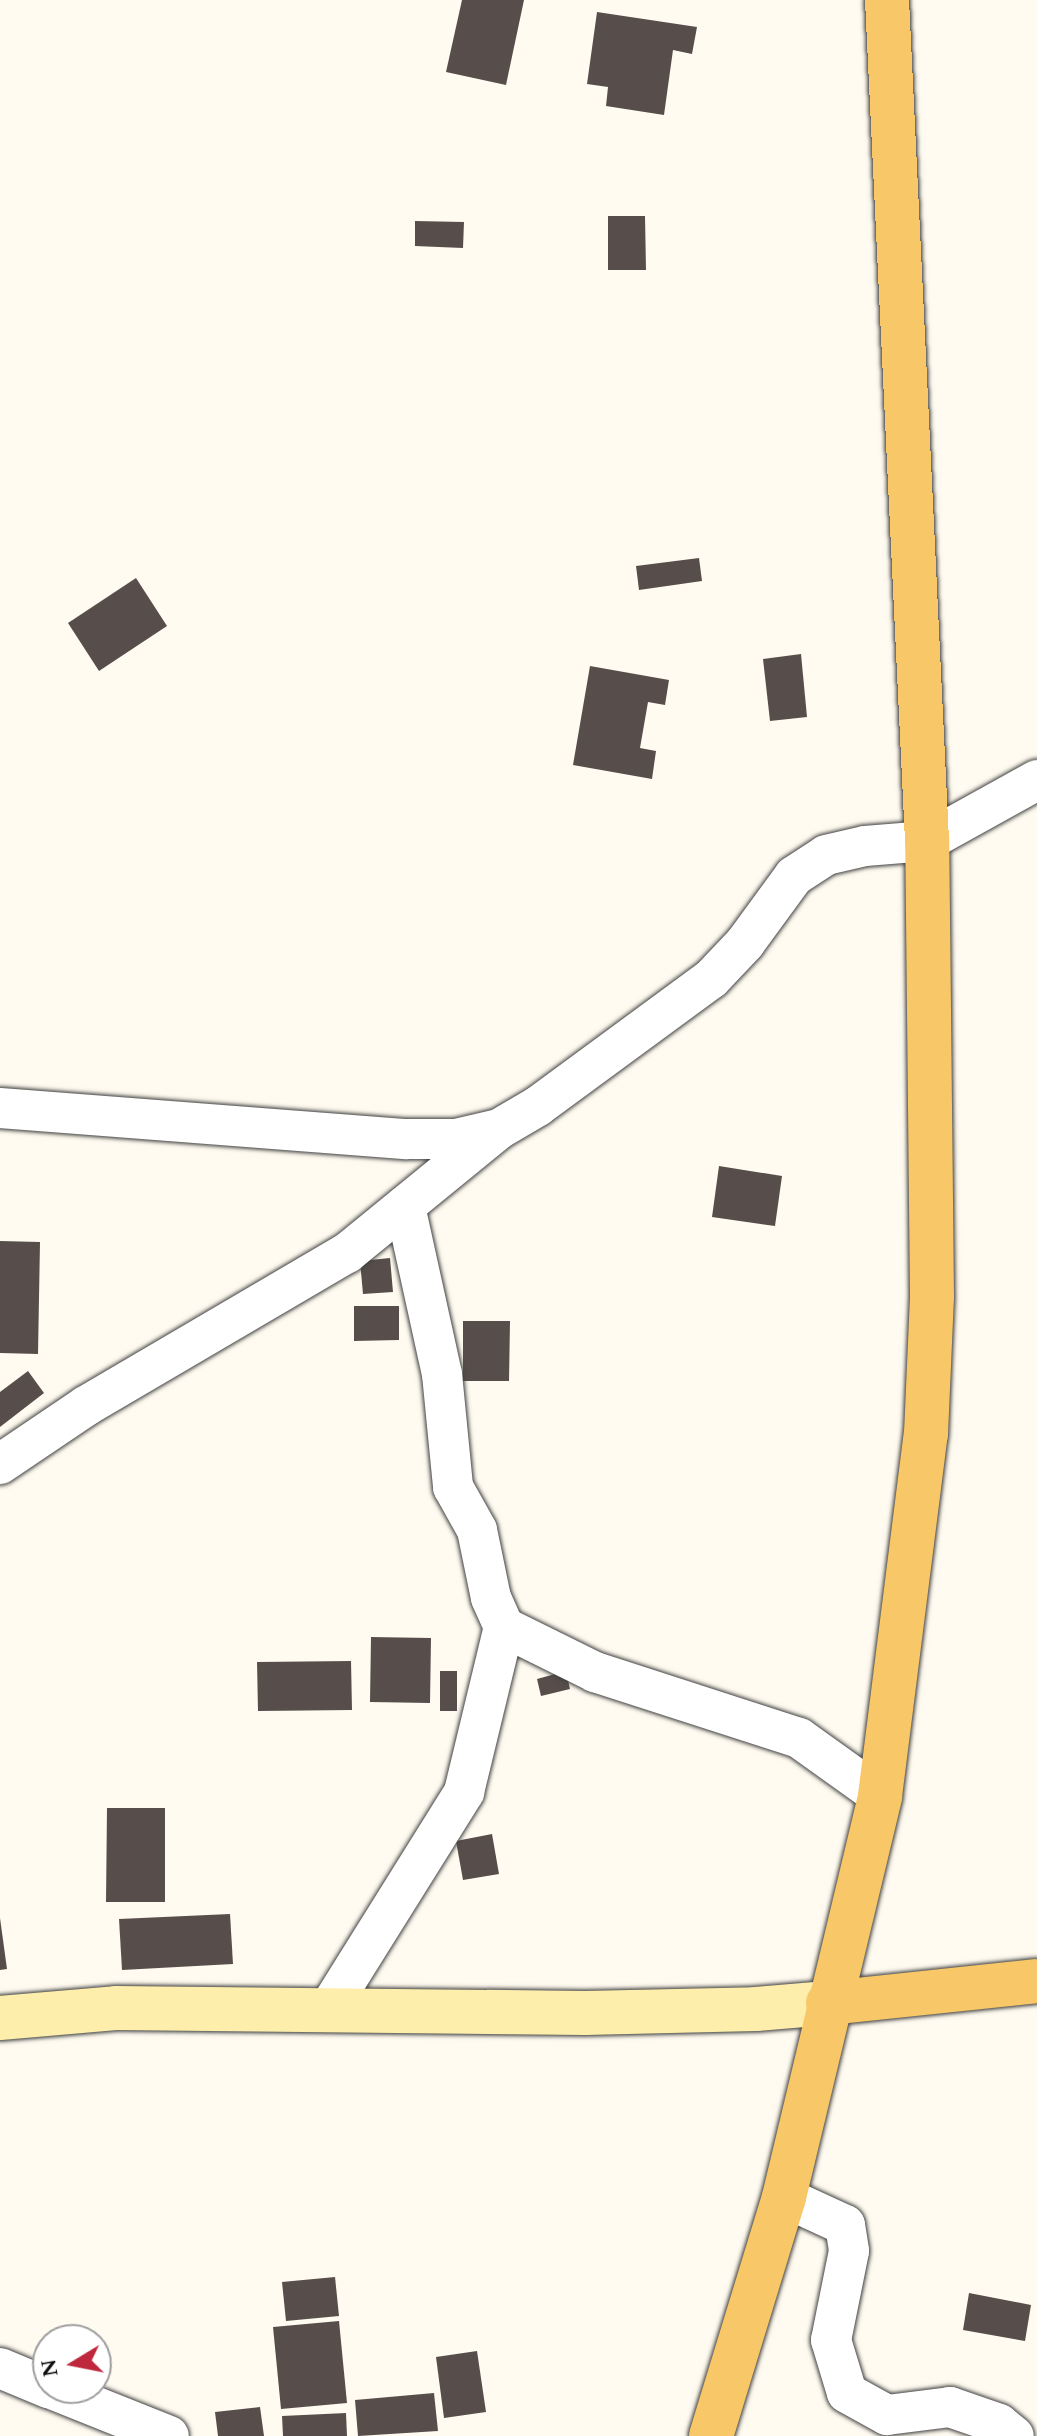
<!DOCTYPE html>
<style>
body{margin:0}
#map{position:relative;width:1037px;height:2436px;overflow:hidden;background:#fffbf0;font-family:Spectral,serif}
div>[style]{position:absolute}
.building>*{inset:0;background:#574e4b}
.roads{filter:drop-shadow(0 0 2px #414141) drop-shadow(0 0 2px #414141)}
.minor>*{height:40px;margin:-20px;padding:0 20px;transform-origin:20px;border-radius:20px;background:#fff}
.secondary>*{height:44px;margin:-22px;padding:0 22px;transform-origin:22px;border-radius:22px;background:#feeeac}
.primary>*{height:44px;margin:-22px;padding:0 22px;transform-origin:22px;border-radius:22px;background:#f7c768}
span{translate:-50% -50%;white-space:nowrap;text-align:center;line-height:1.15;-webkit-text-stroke:8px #fff;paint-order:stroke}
.north{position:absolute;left:32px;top:2324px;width:80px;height:80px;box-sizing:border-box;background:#fff;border:2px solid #9f9f9f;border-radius:50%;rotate:260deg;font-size:22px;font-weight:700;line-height:32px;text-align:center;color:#0e0e0e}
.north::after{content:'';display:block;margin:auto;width:28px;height:36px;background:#be273c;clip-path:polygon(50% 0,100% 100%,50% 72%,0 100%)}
</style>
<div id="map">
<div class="building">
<div style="clip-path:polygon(462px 0,524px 0,506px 85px,446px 72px)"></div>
<div style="clip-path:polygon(597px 12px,697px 27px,692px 54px,673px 50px,664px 115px,606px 106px,608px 87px,587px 84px)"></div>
<div style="clip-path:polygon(608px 216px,645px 216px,646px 270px,608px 270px)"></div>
<div style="clip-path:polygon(415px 221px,464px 222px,463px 248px,415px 246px)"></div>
<div style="clip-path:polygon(699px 558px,702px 581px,639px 590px,636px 566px)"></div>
<div style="clip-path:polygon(136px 578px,167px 626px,99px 671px,68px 623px)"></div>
<div style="clip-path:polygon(801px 654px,807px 717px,770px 721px,763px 659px)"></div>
<div style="clip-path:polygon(590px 666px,669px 680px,665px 705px,648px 702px,640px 748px,656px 751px,652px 779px,573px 765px)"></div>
<div style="clip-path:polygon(719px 1166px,782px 1176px,775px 1226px,712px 1217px)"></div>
<div style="clip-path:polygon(0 1241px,40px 1242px,38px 1354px,0 1353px)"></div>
<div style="clip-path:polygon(390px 1258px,393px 1292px,363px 1294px,360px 1261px)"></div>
<div style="clip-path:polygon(354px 1306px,399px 1306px,399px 1340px,354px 1341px)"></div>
<div style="clip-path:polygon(463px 1321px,510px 1321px,509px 1381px,463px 1381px)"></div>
<div style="clip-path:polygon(28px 1371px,44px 1393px,0 1427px,0 1392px)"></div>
<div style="clip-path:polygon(371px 1637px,431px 1638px,430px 1703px,370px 1702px)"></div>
<div style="clip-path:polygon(351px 1661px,352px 1710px,258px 1711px,257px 1662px)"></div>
<div style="clip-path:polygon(440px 1671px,457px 1671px,457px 1711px,440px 1711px)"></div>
<div style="clip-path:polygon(566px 1671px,570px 1689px,541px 1696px,537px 1679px)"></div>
<div style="clip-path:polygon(107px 1808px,165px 1808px,165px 1902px,106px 1902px)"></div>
<div style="clip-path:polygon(492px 1834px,499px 1874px,463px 1880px,456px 1841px)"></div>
<div style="clip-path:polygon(230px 1914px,233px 1964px,122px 1970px,119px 1919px)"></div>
<div style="clip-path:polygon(0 1918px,7px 1969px,0 1970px)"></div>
<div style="clip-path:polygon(335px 2277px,339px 2316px,286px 2321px,282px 2282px)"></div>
<div style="clip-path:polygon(969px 2293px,1031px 2305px,1025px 2341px,963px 2330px)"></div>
<div style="clip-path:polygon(339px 2321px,347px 2403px,281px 2409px,273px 2327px)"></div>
<div style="clip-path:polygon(477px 2351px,486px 2412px,444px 2418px,436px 2357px)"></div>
<div style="clip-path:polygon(434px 2393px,438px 2431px,358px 2436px,355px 2400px)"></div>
<div style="clip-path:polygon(260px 2407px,264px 2436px,218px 2436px,215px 2412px)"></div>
<div style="clip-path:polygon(346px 2413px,347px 2436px,283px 2436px,282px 2416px)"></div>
</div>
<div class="roads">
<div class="minor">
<div style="left:0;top:1108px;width:408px;rotate:4.4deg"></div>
<div style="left:407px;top:1139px;width:49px"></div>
<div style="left:456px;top:1139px;width:44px;rotate:-13.1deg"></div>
<div style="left:499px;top:1129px;width:45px;rotate:-30.5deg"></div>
<div style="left:538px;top:1106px;width:215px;rotate:-36.3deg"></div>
<div style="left:711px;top:979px;width:50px;rotate:-46.6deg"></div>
<div style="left:745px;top:943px;width:83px;rotate:-53.8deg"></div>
<div style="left:794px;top:876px;width:38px;rotate:-33deg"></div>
<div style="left:826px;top:855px;width:40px;rotate:-13deg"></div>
<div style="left:865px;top:846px;width:62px;rotate:-4.6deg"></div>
<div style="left:927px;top:841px;width:126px;rotate:-29deg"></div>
<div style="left:405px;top:1206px;width:172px;rotate:77.6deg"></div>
<div style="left:442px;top:1374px;width:114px;rotate:84.4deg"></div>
<div style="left:453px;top:1487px;width:49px;rotate:60.8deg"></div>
<div style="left:477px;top:1530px;width:69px;rotate:78.4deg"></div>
<div style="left:491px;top:1598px;width:32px;rotate:66deg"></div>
<div style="left:504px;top:1627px;width:102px;rotate:26.3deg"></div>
<div style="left:595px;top:1672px;width:214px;rotate:17.9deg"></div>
<div style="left:799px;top:1738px;width:100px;rotate:35.6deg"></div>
<div style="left:0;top:1464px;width:104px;rotate:-34deg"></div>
<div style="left:86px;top:1406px;width:303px;rotate:-30.4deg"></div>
<div style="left:347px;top:1253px;width:190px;rotate:-39.2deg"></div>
<div style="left:328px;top:2010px;width:257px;rotate:-58deg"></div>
<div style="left:464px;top:1792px;width:170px;rotate:-76.4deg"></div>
<div style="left:784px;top:2197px;width:67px;rotate:24.7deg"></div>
<div style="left:845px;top:2225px;width:26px;rotate:81deg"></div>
<div style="left:849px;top:2251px;width:91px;rotate:101.4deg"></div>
<div style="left:831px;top:2340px;width:55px;rotate:73.2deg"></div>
<div style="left:847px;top:2393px;width:46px;rotate:28.8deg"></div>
<div style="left:887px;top:2415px;width:64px;rotate:-7.2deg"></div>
<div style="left:950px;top:2407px;width:52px;rotate:19.1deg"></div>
<div style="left:999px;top:2424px;width:19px;rotate:39deg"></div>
<div style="left:0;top:2368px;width:52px;rotate:22.6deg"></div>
<div style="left:49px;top:2388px;width:129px;rotate:21.8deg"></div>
</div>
<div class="secondary">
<div style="left:0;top:2018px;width:116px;rotate:-4.9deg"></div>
<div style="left:116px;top:2008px;width:469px;rotate:0.6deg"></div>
<div style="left:585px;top:2013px;width:171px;rotate:-1.3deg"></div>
<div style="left:756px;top:2009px;width:72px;rotate:-4.8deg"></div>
</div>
<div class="primary">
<div style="left:828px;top:2003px;width:210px;rotate:-6deg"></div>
<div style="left:711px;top:2436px;width:250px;rotate:-73deg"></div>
<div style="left:784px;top:2197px;width:412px;rotate:-76.5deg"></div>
<div style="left:880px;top:1796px;width:365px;rotate:-82.8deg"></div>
<div style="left:926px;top:1434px;width:137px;rotate:-87.5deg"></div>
<div style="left:932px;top:1297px;width:456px;rotate:-90.6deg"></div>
<div style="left:927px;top:841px;width:842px;rotate:-92.72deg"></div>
</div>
</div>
<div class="north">N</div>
</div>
